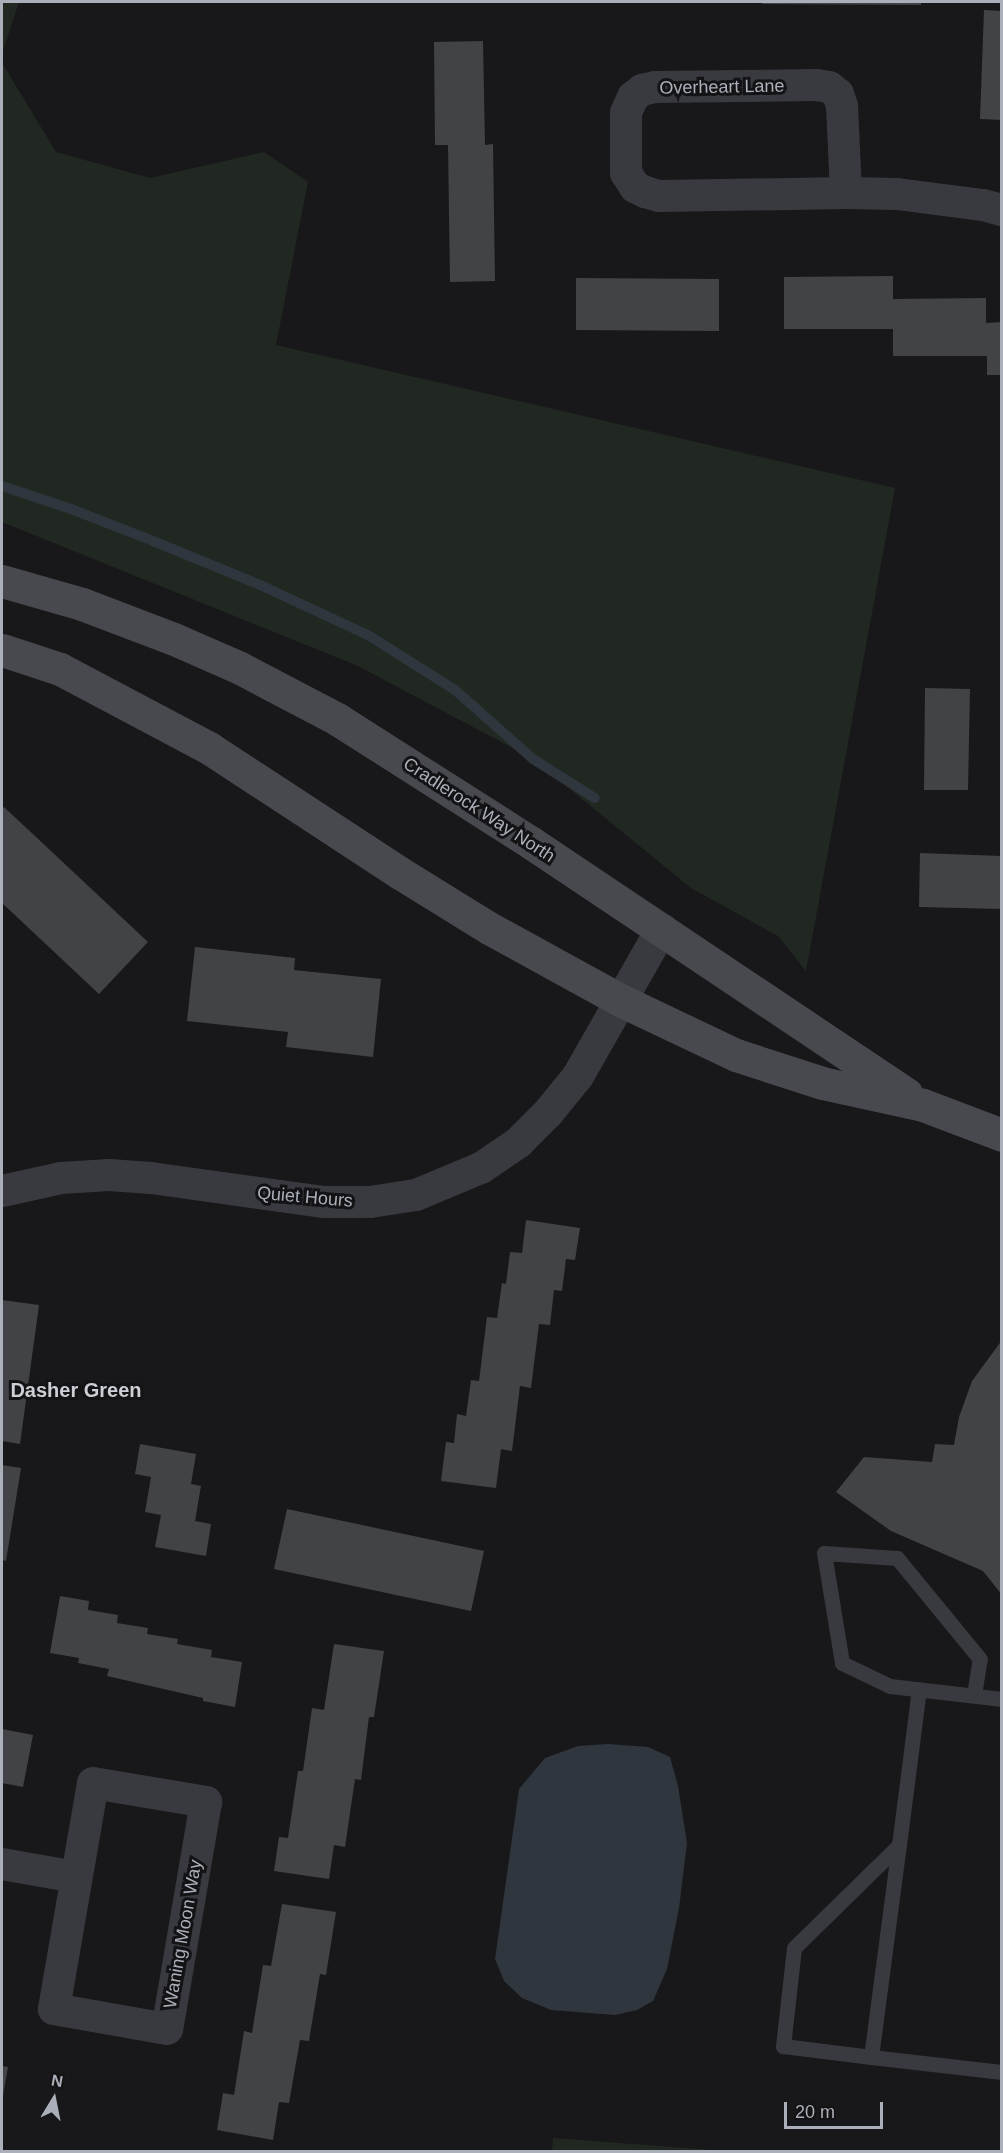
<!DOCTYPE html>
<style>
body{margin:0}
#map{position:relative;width:1003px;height:2153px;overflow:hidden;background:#18181a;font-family:Arial,sans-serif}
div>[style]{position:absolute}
.green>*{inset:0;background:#202821}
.water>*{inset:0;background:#2f363d}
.stream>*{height:10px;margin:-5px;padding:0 5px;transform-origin:5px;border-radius:5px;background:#2f363d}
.building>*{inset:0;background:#424347}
.lane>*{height:15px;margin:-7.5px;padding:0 7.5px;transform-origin:7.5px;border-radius:7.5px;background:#393a3f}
.street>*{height:32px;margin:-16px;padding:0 16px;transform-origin:16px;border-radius:16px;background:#393a3f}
.secondary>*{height:33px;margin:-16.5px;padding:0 16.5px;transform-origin:16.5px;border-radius:16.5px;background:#47494e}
span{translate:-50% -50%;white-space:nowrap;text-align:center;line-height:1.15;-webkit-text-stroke:6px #131315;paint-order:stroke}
.street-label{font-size:18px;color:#abafb9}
.neighbourhood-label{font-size:20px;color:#ccced5;font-weight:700}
.frame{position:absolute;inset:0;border:3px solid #abafb9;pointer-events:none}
.north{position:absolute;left:24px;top:2069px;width:60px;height:60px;-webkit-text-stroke:4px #131315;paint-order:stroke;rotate:10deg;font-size:16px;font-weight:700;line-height:24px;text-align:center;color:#abafb9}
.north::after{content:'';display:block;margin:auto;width:21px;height:27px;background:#abafb9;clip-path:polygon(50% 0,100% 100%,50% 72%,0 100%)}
.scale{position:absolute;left:784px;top:2102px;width:99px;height:27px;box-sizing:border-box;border:3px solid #abafb9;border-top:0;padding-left:8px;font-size:18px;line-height:21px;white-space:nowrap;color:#abafb9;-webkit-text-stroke:4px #131315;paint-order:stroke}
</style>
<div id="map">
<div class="green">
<div style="clip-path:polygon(2px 2px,19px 2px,2px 54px)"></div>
<div style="clip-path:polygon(2px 63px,56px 152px,150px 178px,264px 152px,308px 182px,276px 345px,895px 488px,806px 971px,778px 936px,691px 888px,533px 759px,358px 666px,2px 522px)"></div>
<div style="clip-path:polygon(553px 2138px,725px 2151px,552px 2151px)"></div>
</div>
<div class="water">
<div style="clip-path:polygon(608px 1744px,648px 1747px,670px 1757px,678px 1786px,687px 1843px,679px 1908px,667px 1969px,653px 2001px,637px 2010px,615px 2015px,551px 2010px,522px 1998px,504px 1981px,495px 1959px,519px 1789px,545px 1758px,578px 1746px)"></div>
</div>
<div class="stream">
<div style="left:2px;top:486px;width:73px;rotate:18.4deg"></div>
<div style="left:71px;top:509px;width:88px;rotate:21.3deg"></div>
<div style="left:153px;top:541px;width:113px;rotate:22.3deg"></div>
<div style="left:258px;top:584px;width:121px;rotate:24.9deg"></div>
<div style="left:368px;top:635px;width:103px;rotate:32.3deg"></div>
<div style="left:455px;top:690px;width:104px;rotate:41.5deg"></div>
<div style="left:533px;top:759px;width:73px;rotate:32.2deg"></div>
</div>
<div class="building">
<div style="clip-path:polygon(762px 2px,921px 2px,921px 5px,762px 4px)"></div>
<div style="clip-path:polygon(984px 10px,1002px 11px,1002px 120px,980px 119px)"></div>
<div style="clip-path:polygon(483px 41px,485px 145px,493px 144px,495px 281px,450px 282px,448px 145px,435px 145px,434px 42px)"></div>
<div style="clip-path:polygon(893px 276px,893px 299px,986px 298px,986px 323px,1002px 322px,1002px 375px,987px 375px,987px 356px,893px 356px,893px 329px,784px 329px,784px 277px)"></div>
<div style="clip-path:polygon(576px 278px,719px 279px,719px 331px,576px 330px)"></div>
<div style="clip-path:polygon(925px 688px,970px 689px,968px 790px,924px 790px)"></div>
<div style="clip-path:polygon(4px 807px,148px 942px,99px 994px,2px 903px,2px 809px)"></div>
<div style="clip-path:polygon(920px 853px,1002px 856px,1002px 909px,919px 907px)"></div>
<div style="clip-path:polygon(195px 947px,295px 958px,294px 970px,381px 979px,373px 1057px,286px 1047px,288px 1032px,187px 1021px)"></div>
<div style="clip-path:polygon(526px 1220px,580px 1228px,575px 1260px,566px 1259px,562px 1291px,554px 1290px,550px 1325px,539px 1324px,531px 1388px,520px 1386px,512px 1451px,501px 1449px,496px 1488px,441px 1481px,446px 1442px,454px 1443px,457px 1414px,466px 1416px,471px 1380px,479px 1381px,487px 1317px,497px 1318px,502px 1283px,506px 1284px,510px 1252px,522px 1253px)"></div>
<div style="clip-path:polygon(2px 1300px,39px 1305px,20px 1444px,2px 1441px)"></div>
<div style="clip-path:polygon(1002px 1340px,1002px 1595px,983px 1571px,891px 1531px,836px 1492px,864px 1457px,932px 1462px,935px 1444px,954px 1445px,959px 1417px,972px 1381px)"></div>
<div style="clip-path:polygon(140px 1444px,196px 1454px,191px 1484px,201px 1486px,195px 1521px,211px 1524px,206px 1556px,155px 1547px,161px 1515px,145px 1512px,151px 1477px,135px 1474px)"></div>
<div style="clip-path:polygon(2px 1465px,21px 1468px,6px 1561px,2px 1560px)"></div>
<div style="clip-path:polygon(287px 1509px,484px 1551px,471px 1611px,274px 1569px)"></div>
<div style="clip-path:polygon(60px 1596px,89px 1601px,88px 1610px,118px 1615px,117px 1623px,148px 1628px,147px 1634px,178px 1639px,177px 1644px,212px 1650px,211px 1657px,242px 1662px,235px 1707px,203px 1701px,203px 1698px,107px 1676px,109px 1669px,78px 1663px,79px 1658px,50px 1653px)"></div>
<div style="clip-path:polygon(334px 1644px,384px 1651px,374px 1717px,369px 1717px,361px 1780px,355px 1779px,345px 1847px,334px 1845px,329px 1879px,274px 1871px,279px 1837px,288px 1838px,298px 1771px,303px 1771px,312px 1708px,324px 1710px)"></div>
<div style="clip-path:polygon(2px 1729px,33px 1735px,23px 1787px,2px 1783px)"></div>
<div style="clip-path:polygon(282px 1904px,336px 1912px,326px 1975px,320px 1974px,309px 2041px,300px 2040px,289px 2103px,279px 2102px,273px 2140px,217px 2130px,223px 2093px,234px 2095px,244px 2031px,252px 2033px,263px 1965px,271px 1966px)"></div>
<div style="clip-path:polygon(2px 2066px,8px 2067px,3px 2096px,2px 2096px)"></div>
</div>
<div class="lane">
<div style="left:974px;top:1695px;width:36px;rotate:-81deg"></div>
<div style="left:980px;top:1659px;width:131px;rotate:-129.4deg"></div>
<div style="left:897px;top:1558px;width:73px;rotate:-176.1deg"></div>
<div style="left:824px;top:1553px;width:111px;rotate:80.7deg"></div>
<div style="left:842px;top:1663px;width:53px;rotate:25.6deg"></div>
<div style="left:890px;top:1686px;width:113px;rotate:6.6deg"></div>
<div style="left:899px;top:1845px;width:147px;rotate:135.6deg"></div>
<div style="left:794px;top:1948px;width:99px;rotate:96.4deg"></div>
<div style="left:783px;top:2046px;width:89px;rotate:7.1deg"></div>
<div style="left:871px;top:2057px;width:214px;rotate:-82.5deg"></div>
<div style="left:899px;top:1845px;width:157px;rotate:-82.7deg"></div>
<div style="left:871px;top:2057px;width:132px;rotate:6.5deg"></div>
</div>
<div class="street">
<div style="left:846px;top:193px;width:87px;rotate:-92.6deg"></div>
<div style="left:842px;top:106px;width:13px;rotate:-108deg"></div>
<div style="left:838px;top:94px;width:11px;rotate:-142deg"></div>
<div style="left:829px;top:87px;width:12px;rotate:-171deg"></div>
<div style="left:817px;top:85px;width:162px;rotate:179.3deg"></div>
<div style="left:655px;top:87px;width:13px;rotate:167deg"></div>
<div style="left:642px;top:90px;width:11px;rotate:142deg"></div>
<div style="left:633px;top:97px;width:17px;rotate:114deg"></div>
<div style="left:626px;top:113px;width:60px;rotate:90deg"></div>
<div style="left:626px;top:173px;width:17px;rotate:57deg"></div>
<div style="left:635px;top:187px;width:11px;rotate:27deg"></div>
<div style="left:645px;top:192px;width:15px;rotate:16deg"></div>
<div style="left:659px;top:196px;width:187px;rotate:-0.9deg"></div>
<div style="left:846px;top:193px;width:51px;rotate:1.1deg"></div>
<div style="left:897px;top:194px;width:87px;rotate:7.3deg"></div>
<div style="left:983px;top:205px;width:20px;rotate:15deg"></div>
<div style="left:2px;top:1191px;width:60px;rotate:-12.4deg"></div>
<div style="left:61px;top:1178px;width:48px;rotate:-3.6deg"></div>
<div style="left:109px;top:1175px;width:42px;rotate:4.1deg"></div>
<div style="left:151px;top:1178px;width:175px;rotate:7.9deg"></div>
<div style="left:324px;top:1202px;width:46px"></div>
<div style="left:370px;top:1202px;width:47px;rotate:-8.7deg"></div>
<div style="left:416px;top:1195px;width:70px;rotate:-22.6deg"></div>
<div style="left:481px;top:1168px;width:45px;rotate:-34deg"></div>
<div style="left:518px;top:1143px;width:42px;rotate:-45deg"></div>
<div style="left:548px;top:1113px;width:48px;rotate:-51deg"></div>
<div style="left:578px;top:1076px;width:169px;rotate:-60.3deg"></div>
<div style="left:93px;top:1783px;width:115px;rotate:9.5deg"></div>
<div style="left:206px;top:1802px;width:230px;rotate:99.7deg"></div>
<div style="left:167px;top:2029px;width:115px;rotate:-170deg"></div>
<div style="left:54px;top:2009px;width:229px;rotate:-80.2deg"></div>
<div style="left:2px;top:1864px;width:75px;rotate:10deg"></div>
</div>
<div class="secondary">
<div style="left:2px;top:581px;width:83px;rotate:16deg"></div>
<div style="left:82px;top:604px;width:98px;rotate:20.8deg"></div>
<div style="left:174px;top:639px;width:72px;rotate:23.7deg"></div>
<div style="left:240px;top:668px;width:110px;rotate:27.7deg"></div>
<div style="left:337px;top:719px;width:229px;rotate:32.5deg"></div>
<div style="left:530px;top:842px;width:453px;rotate:33.8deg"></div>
<div style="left:2px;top:650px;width:61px;rotate:18.1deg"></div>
<div style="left:60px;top:669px;width:169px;rotate:27.9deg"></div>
<div style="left:209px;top:748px;width:228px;rotate:33.2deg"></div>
<div style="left:400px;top:873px;width:105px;rotate:31.7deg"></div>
<div style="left:489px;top:928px;width:149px;rotate:28.8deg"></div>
<div style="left:620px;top:1000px;width:128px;rotate:25.4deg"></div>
<div style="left:736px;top:1055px;width:90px;rotate:18deg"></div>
<div style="left:822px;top:1083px;width:103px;rotate:12.3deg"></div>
<div style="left:923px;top:1105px;width:85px;rotate:20.8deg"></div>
</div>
<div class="street-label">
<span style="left:722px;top:87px;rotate:-1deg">Overheart Lane</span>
<span style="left:479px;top:810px;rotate:33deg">Cradlerock Way North</span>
<span style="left:305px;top:1197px;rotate:5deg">Quiet Hours</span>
<span style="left:183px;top:1934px;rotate:-80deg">Waning Moon Way</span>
</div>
<div class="neighbourhood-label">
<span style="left:76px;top:1390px">Dasher Green</span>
</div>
<div class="frame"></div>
<div class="north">N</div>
<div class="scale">20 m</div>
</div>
